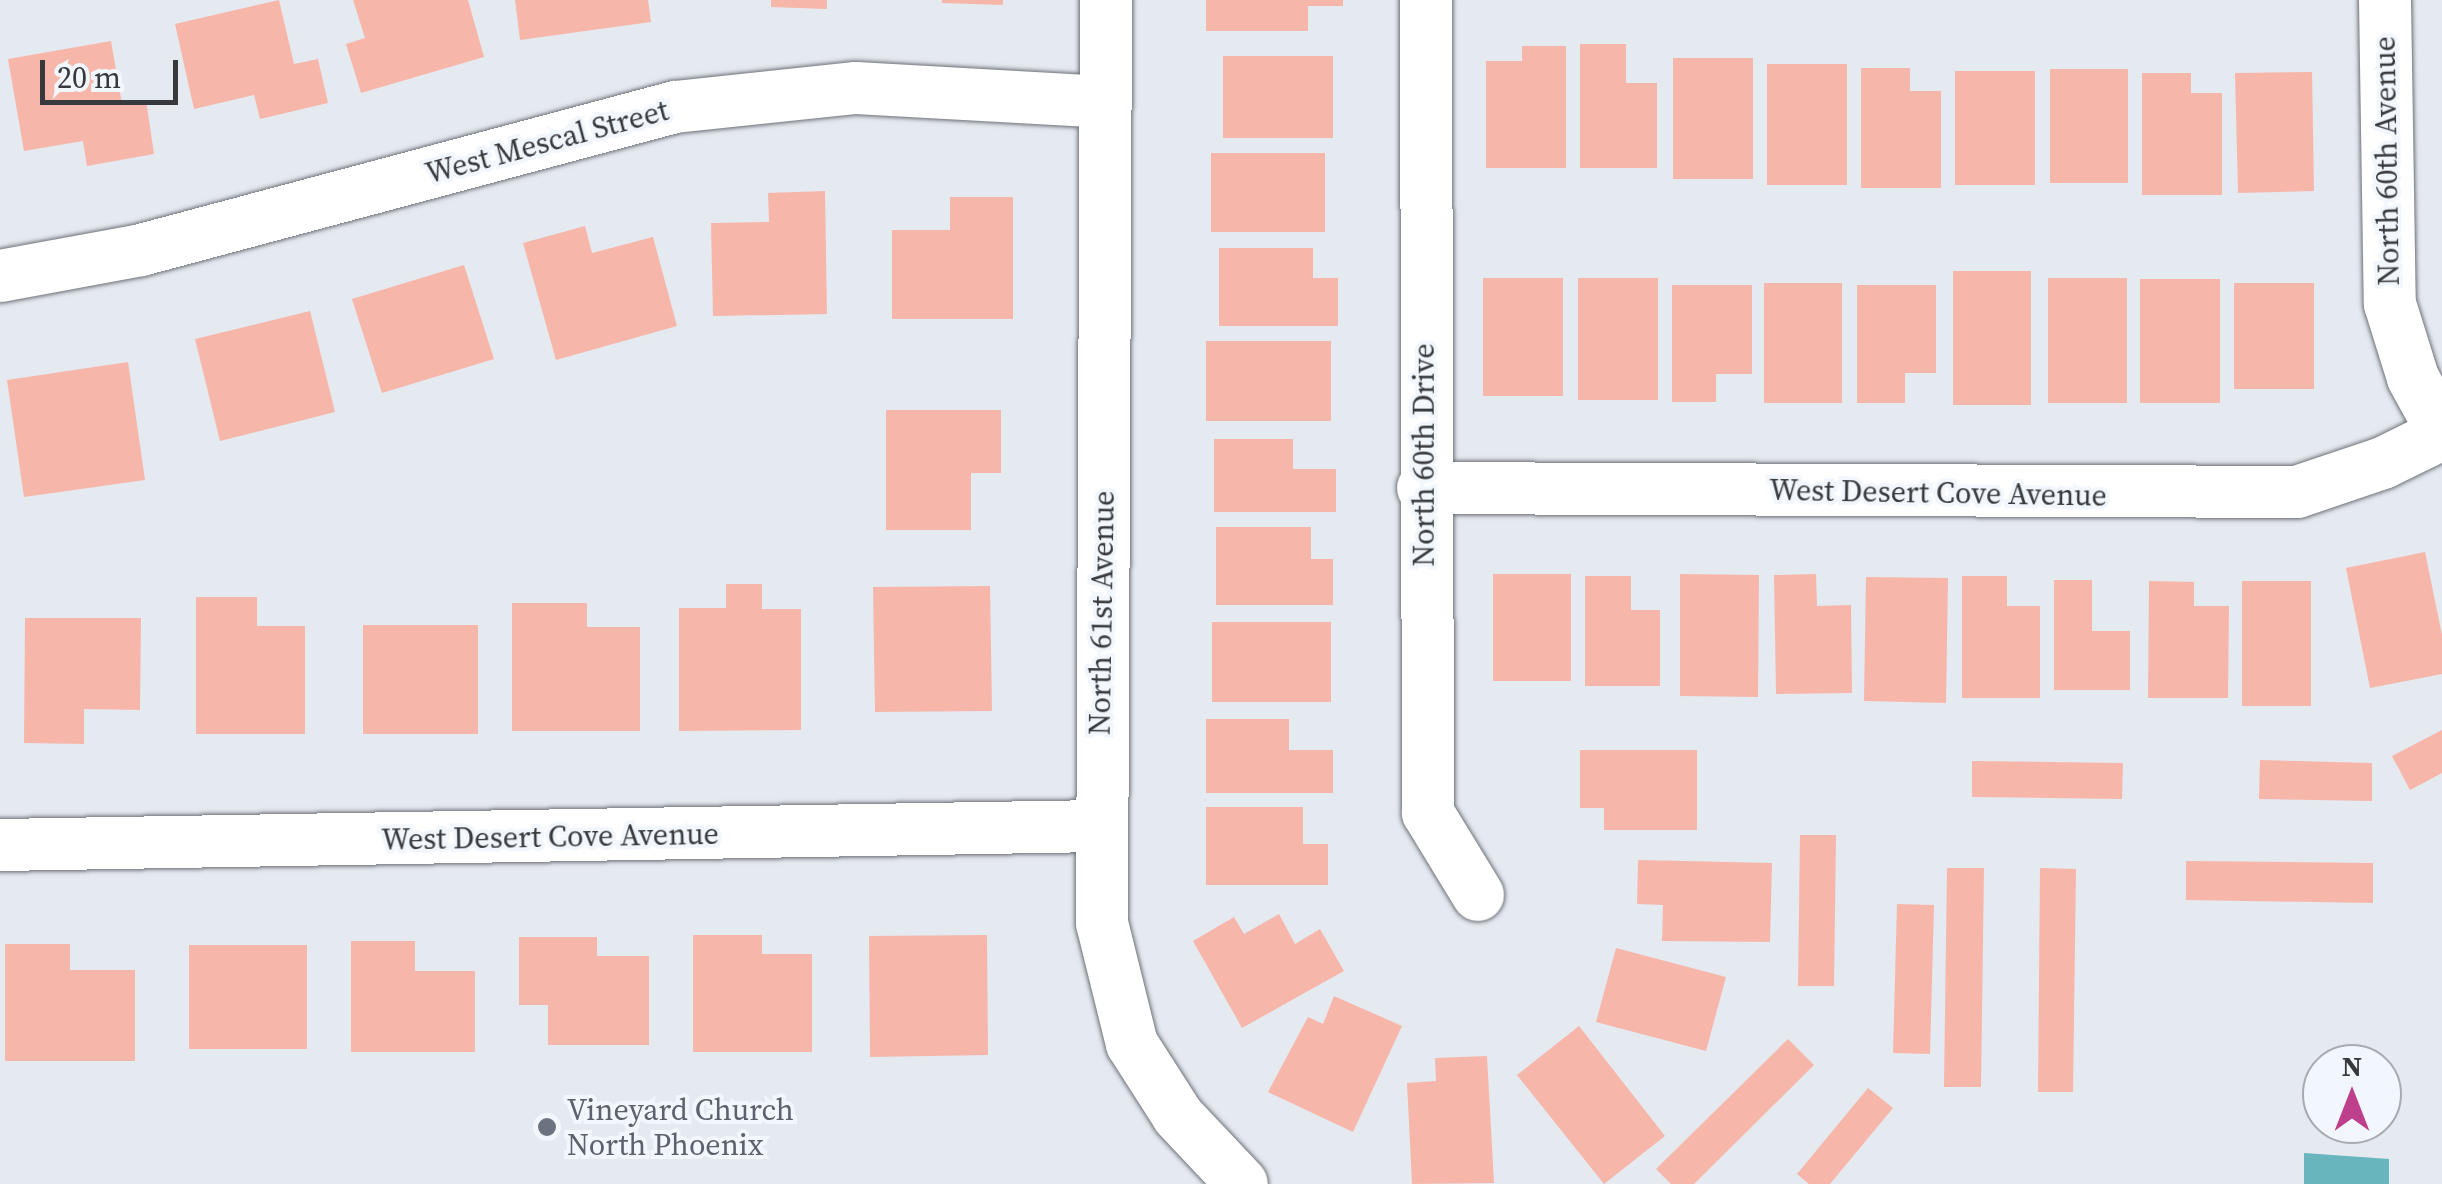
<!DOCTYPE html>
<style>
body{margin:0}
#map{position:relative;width:2442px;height:1184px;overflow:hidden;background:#e5e9f0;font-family:"Source Serif 4",serif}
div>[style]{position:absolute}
.water>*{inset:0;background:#69b5bd}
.building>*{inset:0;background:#f6b7aa}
.roads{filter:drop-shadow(0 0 2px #6e7278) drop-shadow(0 0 2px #6e7278)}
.minor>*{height:52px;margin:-26px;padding:0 26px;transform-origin:26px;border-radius:26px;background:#fff}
.dots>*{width:28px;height:28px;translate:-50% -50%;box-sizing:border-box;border:5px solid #f2f6fd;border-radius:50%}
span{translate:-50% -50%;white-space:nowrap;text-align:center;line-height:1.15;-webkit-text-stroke:8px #f2f6fd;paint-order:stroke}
.street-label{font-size:30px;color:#37393c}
.worship-label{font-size:30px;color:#5b616d}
.left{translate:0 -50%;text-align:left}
.north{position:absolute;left:2302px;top:1044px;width:100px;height:100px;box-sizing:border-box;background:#f2f6fd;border:2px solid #a7aab0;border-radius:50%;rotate:0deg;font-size:28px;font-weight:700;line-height:40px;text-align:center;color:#37393c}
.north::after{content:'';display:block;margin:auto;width:35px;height:45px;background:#be3f8b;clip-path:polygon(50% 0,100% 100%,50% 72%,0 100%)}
.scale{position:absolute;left:40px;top:60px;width:138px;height:45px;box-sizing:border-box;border:5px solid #37393c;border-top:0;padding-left:12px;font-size:30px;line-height:35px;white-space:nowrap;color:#37393c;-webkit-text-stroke:8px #f2f6fd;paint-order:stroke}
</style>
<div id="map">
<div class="water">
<div style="clip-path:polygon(2304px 1153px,2389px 1159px,2389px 1184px,2304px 1184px)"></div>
</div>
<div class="building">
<div style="clip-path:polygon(279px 0,294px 64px,318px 59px,328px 103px,260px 119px,254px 95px,194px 109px,175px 24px)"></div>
<div style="clip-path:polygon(353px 0,468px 0,484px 57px,361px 93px,346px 44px,365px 38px)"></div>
<div style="clip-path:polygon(515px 0,648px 0,651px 22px,520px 40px)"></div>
<div style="clip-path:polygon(771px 0,827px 0,827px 9px,771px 7px)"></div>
<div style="clip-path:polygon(942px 0,1003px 0,1003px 5px,942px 3px)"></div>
<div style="clip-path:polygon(1206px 0,1343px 0,1343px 6px,1308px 6px,1308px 31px,1206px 31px)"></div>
<div style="clip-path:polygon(111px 41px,122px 104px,146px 100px,154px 154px,87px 166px,83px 141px,24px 151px,8px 59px)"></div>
<div style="clip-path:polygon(1580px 44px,1626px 44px,1626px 83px,1657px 83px,1657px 168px,1580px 168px)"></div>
<div style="clip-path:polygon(1522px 46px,1566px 46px,1566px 168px,1486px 168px,1486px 61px,1522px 61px)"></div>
<div style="clip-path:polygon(1223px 56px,1333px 56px,1333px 138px,1223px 138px)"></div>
<div style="clip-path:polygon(1673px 58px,1753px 58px,1753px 179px,1673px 179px)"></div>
<div style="clip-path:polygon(1767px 64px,1847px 64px,1847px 185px,1767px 185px)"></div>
<div style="clip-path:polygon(1861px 68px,1910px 68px,1910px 91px,1941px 91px,1941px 188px,1861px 188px)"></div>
<div style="clip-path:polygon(2050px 69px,2128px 69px,2128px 183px,2050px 183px)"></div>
<div style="clip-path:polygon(1955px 71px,2035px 71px,2035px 185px,1955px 185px)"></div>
<div style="clip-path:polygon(2312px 72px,2314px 191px,2238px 193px,2235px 73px)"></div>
<div style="clip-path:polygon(2142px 73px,2191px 73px,2191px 93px,2222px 93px,2222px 195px,2142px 195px)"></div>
<div style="clip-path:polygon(1211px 153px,1325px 153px,1325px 232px,1211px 232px)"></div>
<div style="clip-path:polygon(825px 191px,827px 314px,713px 316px,711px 223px,769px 222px,768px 193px)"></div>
<div style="clip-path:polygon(950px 197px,1013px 197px,1013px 319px,892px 319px,892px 230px,950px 230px)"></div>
<div style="clip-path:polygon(585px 226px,592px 253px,653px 237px,677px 326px,556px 360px,523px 243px)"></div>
<div style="clip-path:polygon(1219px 248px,1313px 248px,1313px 278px,1338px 278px,1338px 326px,1219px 326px)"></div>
<div style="clip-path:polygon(464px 265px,494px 359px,382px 393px,352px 299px)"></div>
<div style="clip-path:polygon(1953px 271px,2031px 271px,2031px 405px,1953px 405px)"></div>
<div style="clip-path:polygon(1483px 278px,1563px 278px,1563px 396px,1483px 396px)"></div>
<div style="clip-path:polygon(1578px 278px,1658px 278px,1658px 400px,1578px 400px)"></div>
<div style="clip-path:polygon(2048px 278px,2127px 278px,2127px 403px,2048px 403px)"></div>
<div style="clip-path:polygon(2140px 279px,2220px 279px,2220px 403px,2140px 403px)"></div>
<div style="clip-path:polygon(1764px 283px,1842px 283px,1842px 403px,1764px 403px)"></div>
<div style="clip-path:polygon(2234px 283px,2314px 283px,2314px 389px,2234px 389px)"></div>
<div style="clip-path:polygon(1672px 285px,1752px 285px,1752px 374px,1716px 374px,1716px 402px,1672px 402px)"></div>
<div style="clip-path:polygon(1857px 285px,1936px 285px,1936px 373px,1905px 373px,1905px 403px,1857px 403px)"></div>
<div style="clip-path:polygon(310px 311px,335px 412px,220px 441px,195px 339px)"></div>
<div style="clip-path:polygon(1206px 341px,1331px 341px,1331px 421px,1206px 421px)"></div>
<div style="clip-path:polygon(128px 362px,145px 480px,24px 497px,7px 380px)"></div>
<div style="clip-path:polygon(886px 410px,1001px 410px,1001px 473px,971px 473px,971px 530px,886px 530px)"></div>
<div style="clip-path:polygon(1214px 439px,1293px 439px,1293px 469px,1336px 469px,1336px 512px,1214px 512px)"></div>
<div style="clip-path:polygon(1216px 527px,1311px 527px,1311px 559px,1333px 559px,1333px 605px,1216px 605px)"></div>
<div style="clip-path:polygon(2425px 552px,2442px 635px,2442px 674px,2370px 688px,2346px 568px)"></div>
<div style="clip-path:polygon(1493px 574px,1571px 574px,1571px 681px,1493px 681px)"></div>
<div style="clip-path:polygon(1680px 574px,1759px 575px,1758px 697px,1680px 696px)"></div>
<div style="clip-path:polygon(1816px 574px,1817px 606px,1851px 605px,1852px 693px,1776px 694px,1774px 575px)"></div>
<div style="clip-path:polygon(1585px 576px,1631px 576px,1631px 610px,1660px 610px,1660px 686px,1585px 686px)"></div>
<div style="clip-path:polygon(1962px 576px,2007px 576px,2007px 606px,2040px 606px,2040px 698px,1962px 698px)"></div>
<div style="clip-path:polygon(1866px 577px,1948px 578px,1946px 703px,1864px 701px)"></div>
<div style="clip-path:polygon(2054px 580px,2092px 580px,2092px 631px,2130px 631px,2130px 690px,2054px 690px)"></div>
<div style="clip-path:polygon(2149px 581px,2194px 582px,2194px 606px,2229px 606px,2228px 698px,2148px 698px)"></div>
<div style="clip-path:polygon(2242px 581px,2311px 581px,2311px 706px,2242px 706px)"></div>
<div style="clip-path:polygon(726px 584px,762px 584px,762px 609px,801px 609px,801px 730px,679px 731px,679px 608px,726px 608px)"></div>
<div style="clip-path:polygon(990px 586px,992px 711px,875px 712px,873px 587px)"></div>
<div style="clip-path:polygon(196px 597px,257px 597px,257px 626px,305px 626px,305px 734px,196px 734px)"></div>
<div style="clip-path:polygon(512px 603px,587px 603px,587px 627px,640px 627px,640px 731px,512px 731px)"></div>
<div style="clip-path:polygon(25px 618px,141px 618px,140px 710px,84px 709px,84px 744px,24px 743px)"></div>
<div style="clip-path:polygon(1212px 622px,1331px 622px,1331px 702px,1212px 702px)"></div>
<div style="clip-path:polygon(363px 625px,478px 625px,478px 734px,363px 734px)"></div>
<div style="clip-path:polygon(1206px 719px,1289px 719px,1289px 750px,1333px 750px,1333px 793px,1206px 793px)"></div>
<div style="clip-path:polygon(2442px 730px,2442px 773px,2410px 790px,2392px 756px)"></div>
<div style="clip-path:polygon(1580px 750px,1697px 750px,1697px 830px,1604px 830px,1604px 808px,1580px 808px)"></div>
<div style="clip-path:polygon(2260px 760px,2372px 763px,2372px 801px,2259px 799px)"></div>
<div style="clip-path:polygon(1972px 761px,2123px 763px,2122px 799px,1972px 797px)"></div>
<div style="clip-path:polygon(1206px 807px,1303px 807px,1303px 844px,1328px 844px,1328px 885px,1206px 885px)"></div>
<div style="clip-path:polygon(1800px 835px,1836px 835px,1834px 986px,1798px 986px)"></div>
<div style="clip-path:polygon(1638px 860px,1772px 863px,1770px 942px,1662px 941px,1663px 905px,1637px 904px)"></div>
<div style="clip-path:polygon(2186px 861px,2373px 863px,2373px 903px,2186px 900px)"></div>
<div style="clip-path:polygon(1947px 868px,1984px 868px,1981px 1087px,1944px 1087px)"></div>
<div style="clip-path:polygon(2040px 868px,2076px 869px,2073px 1092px,2038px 1092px)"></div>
<div style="clip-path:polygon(1897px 904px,1934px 905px,1930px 1054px,1893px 1053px)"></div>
<div style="clip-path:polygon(1279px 914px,1295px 944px,1320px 929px,1344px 971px,1242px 1028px,1193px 941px,1234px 917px,1244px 934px)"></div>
<div style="clip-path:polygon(693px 935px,762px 935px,762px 954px,812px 954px,812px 1052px,693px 1052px)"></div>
<div style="clip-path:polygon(987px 935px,988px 1055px,870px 1057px,869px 936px)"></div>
<div style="clip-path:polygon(519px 937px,597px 937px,597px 956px,649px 956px,649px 1045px,548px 1045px,548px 1005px,519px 1005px)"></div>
<div style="clip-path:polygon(351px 941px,415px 941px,415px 971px,475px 971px,475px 1052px,351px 1052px)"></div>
<div style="clip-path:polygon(5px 944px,70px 944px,70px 970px,135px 970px,135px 1061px,5px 1061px)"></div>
<div style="clip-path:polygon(189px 945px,307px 945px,307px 1049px,189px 1049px)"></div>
<div style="clip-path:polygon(1616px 948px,1726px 977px,1706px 1051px,1596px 1022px)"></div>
<div style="clip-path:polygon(1334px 996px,1402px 1026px,1353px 1132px,1268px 1092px,1308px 1017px,1323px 1024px)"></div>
<div style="clip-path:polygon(1579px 1026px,1665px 1136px,1604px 1184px,1517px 1075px)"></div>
<div style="clip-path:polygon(1788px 1039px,1814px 1065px,1694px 1184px,1671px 1184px,1656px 1169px)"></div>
<div style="clip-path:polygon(1487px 1056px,1494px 1183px,1412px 1184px,1407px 1083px,1436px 1081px,1435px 1058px)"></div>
<div style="clip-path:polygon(1868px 1088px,1893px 1108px,1830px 1184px,1809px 1184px,1797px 1174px)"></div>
</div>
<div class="roads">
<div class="minor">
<div style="left:1106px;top:0;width:923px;rotate:90.25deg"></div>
<div style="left:1102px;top:923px;width:125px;rotate:76.1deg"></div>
<div style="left:1132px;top:1044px;width:85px;rotate:57.4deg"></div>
<div style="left:1178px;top:1116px;width:93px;rotate:46.7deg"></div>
<div style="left:1426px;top:0;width:813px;rotate:89.86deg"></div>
<div style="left:1428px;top:813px;width:96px;rotate:58.6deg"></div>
<div style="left:2385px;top:0;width:304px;rotate:89.1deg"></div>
<div style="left:2390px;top:304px;width:77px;rotate:72.7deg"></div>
<div style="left:2413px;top:378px;width:60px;rotate:61.3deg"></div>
<div style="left:0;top:276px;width:143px;rotate:-10.4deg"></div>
<div style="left:141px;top:250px;width:553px;rotate:-14.99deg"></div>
<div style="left:675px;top:107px;width:182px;rotate:-6deg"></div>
<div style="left:856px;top:88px;width:249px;rotate:3.2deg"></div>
<div style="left:1423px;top:488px;width:874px;rotate:0.26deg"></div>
<div style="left:2297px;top:492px;width:91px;rotate:-18.6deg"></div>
<div style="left:2383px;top:463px;width:66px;rotate:-26.2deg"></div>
<div style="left:0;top:845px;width:1100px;rotate:-0.99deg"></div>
</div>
</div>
<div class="dots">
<div style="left:547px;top:1127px;background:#6b7280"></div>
</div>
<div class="street-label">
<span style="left:547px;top:142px;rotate:-15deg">West Mescal Street</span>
<span style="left:2387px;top:161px;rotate:-91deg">North 60th Avenue</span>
<span style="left:1424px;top:455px;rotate:-90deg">North 60th Drive</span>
<span style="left:1938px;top:493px;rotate:1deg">West Desert Cove Avenue</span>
<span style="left:1102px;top:613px;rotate:-89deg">North 61st Avenue</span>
<span style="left:550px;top:837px;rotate:-1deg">West Desert Cove Avenue</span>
</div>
<div class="worship-label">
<span class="left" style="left:567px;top:1127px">Vineyard Church<br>North Phoenix</span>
</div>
<div class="north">N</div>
<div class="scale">20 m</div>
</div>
